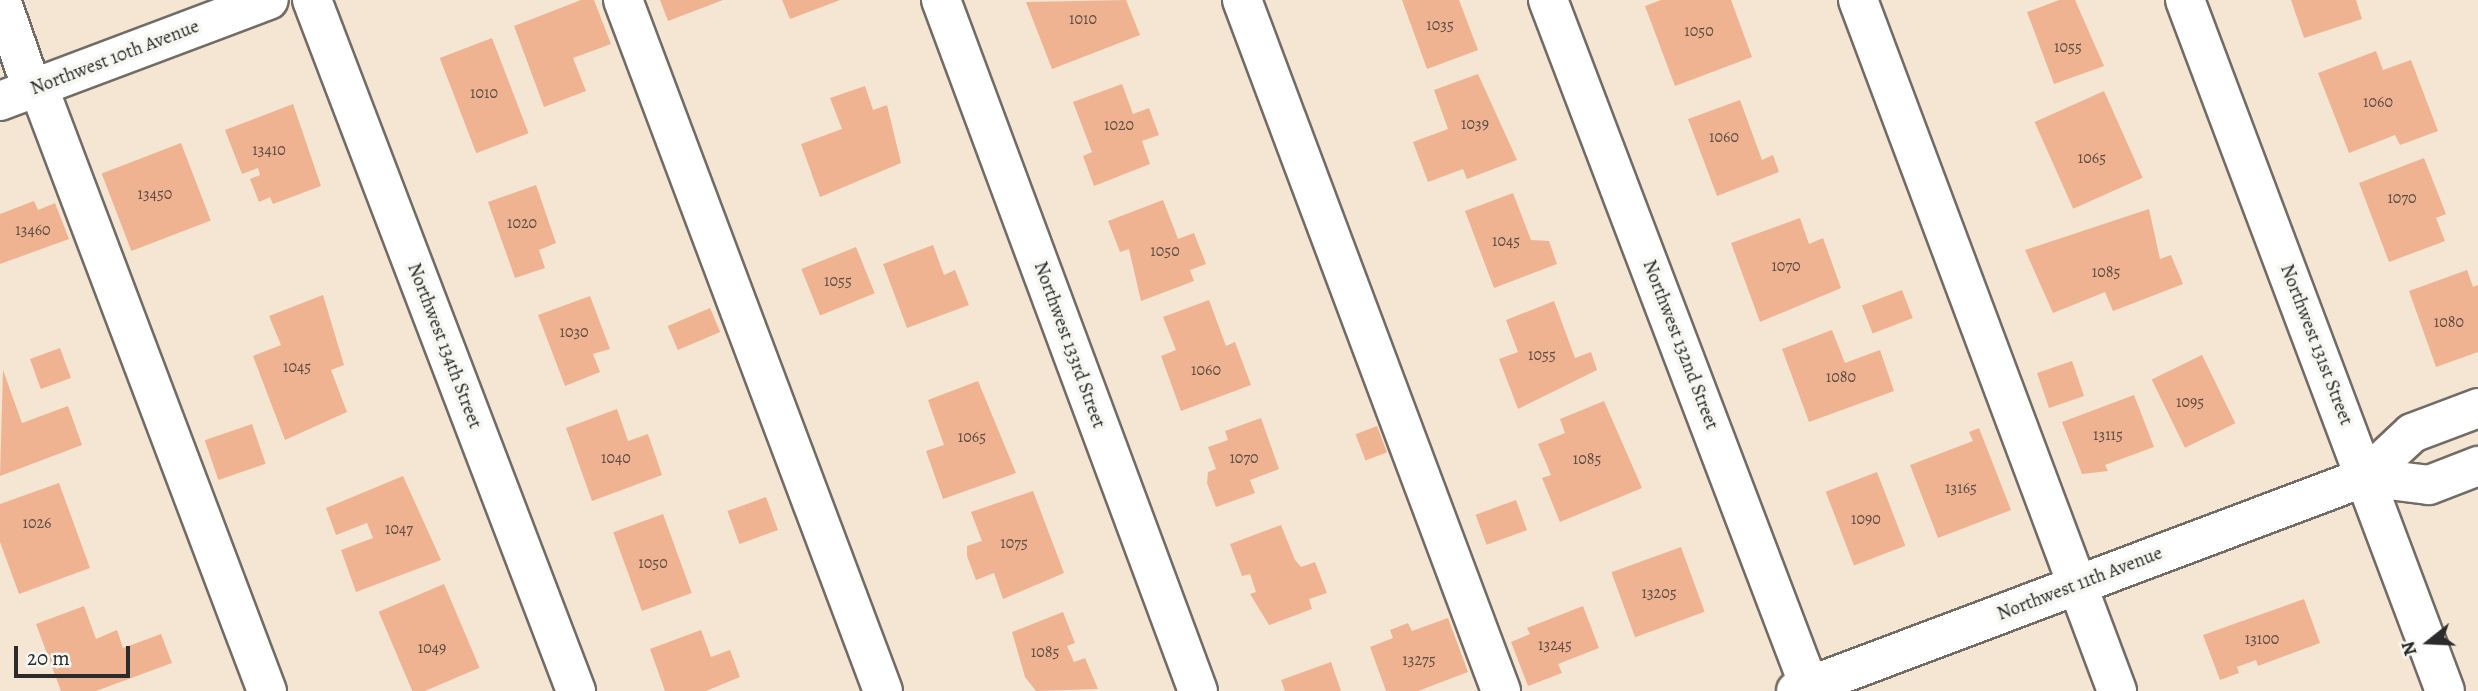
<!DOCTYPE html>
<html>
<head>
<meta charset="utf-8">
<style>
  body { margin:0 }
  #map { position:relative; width:2478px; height:691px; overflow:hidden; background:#f4e6d3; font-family:Alegreya,serif }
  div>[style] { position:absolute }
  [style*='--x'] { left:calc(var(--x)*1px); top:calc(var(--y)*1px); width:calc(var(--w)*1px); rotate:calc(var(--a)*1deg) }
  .building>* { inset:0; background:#efb391; transform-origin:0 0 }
  .roads { filter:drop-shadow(2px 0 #716c66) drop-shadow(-2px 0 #716c66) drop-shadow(0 2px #716c66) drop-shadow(0 -2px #716c66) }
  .minor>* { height:38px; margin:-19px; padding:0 19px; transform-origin:19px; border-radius:19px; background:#fff }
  span { translate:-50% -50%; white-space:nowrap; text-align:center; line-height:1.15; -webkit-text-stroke:7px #f6f6f2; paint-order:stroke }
  .number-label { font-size:16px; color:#5c4d44 }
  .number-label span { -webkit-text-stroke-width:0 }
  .street-label { font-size:19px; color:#2b2b2b }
  .north { position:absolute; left:2394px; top:607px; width:70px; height:70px; -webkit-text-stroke:5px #f6f6f2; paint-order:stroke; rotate:252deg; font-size:19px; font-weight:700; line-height:28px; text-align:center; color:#2b2b2b }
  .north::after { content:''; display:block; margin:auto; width:24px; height:32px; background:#2b2b2b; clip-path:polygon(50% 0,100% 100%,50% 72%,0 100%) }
  .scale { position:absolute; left:14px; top:646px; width:116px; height:32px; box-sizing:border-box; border:4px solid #2b2b2b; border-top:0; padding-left:9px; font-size:21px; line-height:24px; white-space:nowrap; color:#2b2b2b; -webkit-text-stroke:5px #f6f6f2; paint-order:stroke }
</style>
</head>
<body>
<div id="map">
  <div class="building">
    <i style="clip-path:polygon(581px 0,594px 0,611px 44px,573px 58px,586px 91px,544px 107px,514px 26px)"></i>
    <i style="clip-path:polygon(660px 0,723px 0,668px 21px)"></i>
    <i style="clip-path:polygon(782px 0,840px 0,790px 19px)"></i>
    <i style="clip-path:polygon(1126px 0,1140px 35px,1052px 69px,1026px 2px)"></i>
    <i style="clip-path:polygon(1402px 0,1459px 0,1478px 50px,1427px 69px)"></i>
    <i style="clip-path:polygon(1661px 0,1731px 0,1752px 57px,1675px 86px,1645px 6px)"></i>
    <i style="clip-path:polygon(2059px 0,2075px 0,2104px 66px,2054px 84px,2027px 12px)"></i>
    <i style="clip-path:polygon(2291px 0,2356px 0,2362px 19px,2304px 38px)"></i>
    <i style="left:492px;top:38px;width:102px;height:56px;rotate:69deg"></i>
    <i style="clip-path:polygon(2376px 51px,2383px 70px,2411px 60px,2438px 131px,2400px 145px,2395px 135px,2349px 153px,2318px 73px)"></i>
    <i style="clip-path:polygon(1478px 74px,1517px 160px,1467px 179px,1463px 169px,1428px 182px,1413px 142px,1448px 129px,1434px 90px)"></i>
    <i style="clip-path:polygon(1122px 84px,1133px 114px,1149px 108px,1159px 135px,1142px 141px,1150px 164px,1094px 186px,1083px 156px,1092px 152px,1073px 102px)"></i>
    <i style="clip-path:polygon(865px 86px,873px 110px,887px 105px,901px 163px,820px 197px,801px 144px,842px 129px,830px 98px)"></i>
    <i style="left:2104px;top:91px;width:95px;height:76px;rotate:66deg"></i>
    <i style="clip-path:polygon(1740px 100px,1762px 160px,1773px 155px,1779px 172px,1717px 196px,1688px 119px)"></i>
    <i style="clip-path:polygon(293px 104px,321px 186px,273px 204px,270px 197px,259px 202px,250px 179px,260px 175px,258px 168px,242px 174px,225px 130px)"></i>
    <i style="left:181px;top:143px;width:83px;height:85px;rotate:69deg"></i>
    <i style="clip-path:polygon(2424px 158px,2446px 214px,2436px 218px,2445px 241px,2389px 262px,2359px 183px)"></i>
    <i style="clip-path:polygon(536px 185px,556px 243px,539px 250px,545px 268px,515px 278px,488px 202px)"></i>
    <i style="clip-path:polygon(1513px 193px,1531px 240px,1549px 241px,1557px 264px,1494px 288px,1465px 211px)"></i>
    <i style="clip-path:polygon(1163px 200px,1178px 239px,1194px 233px,1206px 264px,1190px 270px,1194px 281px,1141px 301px,1129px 249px,1120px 252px,1108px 221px)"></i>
    <i style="clip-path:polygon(34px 201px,38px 210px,55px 203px,69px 239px,0 264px,0 214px)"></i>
    <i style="clip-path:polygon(2149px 209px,2160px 259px,2171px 255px,2183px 284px,2113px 311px,2105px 292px,2053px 313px,2025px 250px)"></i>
    <i style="clip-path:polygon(1800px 218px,1809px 244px,1823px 238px,1841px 288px,1760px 322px,1731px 243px)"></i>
    <i style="clip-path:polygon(933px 245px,944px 275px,955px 270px,969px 305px,907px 328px,883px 264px)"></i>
    <i style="left:856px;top:247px;width:50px;height:59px;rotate:68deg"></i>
    <i style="clip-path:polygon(2467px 270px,2473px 287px,2478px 285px,2478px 352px,2436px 367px,2409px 291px)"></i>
    <i style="left:1902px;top:290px;width:30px;height:43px;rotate:69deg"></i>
    <i style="clip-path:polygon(323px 295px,344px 365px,331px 370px,347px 412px,285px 440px,253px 356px,281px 345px,269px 316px)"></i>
    <i style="clip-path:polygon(590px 296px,610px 349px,593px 354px,600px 372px,565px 386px,538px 315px)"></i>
    <i style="clip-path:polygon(1209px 300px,1226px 346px,1235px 342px,1251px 385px,1181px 411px,1161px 356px,1176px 350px,1163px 317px)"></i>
    <i style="clip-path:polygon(1554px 301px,1575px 358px,1591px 352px,1597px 370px,1518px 409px,1499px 359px,1518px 352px,1506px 320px)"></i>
    <i style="left:710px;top:308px;width:26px;height:46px;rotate:67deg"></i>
    <i style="clip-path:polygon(1832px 330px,1845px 363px,1880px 350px,1894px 391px,1809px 422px,1782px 349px)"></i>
    <i style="left:60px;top:348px;width:32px;height:32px;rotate:70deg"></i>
    <i style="left:2202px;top:355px;width:76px;height:56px;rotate:64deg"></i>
    <i style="left:2072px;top:361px;width:37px;height:37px;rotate:71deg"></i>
    <i style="clip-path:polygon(3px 370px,22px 423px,68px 406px,82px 445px,0 476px)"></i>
    <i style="clip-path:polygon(978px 381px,1016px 473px,943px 499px,926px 451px,944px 445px,928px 400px)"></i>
    <i style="clip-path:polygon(2134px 395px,2154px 447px,2105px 465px,2108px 471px,2082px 474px,2062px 422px)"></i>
    <i style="clip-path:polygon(1604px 401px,1642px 488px,1560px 522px,1542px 478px,1551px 475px,1538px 444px,1565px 433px,1560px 419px)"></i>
    <i style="clip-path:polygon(617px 409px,628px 441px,648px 434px,662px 475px,592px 501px,566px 428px)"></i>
    <i style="clip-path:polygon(1261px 418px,1279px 469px,1250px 480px,1255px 493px,1216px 507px,1207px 483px,1208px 472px,1216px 469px,1208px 447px,1228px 440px,1225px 431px)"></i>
    <i style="left:252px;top:424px;width:42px;height:50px;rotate:71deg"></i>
    <i style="left:1377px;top:426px;width:28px;height:23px;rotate:69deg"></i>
    <i style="clip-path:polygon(1979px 428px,2011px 510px,1938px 538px,1910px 465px,1973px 441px,1969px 432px)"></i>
    <i style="left:1877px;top:472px;width:79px;height:55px;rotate:69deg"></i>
    <i style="clip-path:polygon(403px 476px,441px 560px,356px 592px,341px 550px,373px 538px,367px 523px,336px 535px,326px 508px)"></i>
    <i style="clip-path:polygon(59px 483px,90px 568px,19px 594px,0 542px,0 504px)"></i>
    <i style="clip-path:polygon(1033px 491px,1064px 573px,1003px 599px,994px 573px,976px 580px,967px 556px,967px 546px,982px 541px,971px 512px)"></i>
    <i style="left:766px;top:497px;width:35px;height:41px;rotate:70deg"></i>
    <i style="left:1516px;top:500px;width:32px;height:43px;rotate:70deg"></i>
    <i style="left:663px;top:514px;width:84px;height:53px;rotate:70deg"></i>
    <i style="clip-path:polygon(1281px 525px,1295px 560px,1301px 567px,1315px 562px,1327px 593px,1309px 599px,1312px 609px,1269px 625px,1250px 594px,1256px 592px,1250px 574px,1242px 576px,1230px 544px)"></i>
    <i style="left:1681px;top:547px;width:69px;height:74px;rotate:70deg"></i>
    <i style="left:444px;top:584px;width:91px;height:71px;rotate:67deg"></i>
    <i style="clip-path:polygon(2304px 599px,2320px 643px,2258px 666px,2256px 660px,2237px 667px,2239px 673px,2220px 680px,2203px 635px)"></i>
    <i style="clip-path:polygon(84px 606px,96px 639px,117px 630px,123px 648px,161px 634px,172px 663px,96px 691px,61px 691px,36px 624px)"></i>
    <i style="clip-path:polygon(1583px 606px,1599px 648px,1558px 664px,1562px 673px,1528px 686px,1511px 642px,1530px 634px,1527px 628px)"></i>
    <i style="clip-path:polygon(1063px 612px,1075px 643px,1067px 646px,1074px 662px,1085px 658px,1098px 689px,1036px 691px,1025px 677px,1012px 632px)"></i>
    <i style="clip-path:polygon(1448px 618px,1468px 672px,1418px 691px,1386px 691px,1370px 647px,1393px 638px,1390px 630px,1408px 623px,1412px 631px)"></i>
    <i style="clip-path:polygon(701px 630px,711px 657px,730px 650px,740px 677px,706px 691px,665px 691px,650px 649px)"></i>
    <i style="clip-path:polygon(1331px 662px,1341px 691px,1285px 691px,1281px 680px)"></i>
  </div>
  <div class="roads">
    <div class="minor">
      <i style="--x:1;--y:0;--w:94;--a:70.8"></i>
      <i style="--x:312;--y:0;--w:740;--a:69.09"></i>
      <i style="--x:623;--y:0;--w:738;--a:69.38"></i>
      <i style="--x:941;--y:0;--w:737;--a:69.6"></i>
      <i style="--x:1242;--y:0;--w:738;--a:69.45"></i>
      <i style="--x:1548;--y:0;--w:739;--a:69.16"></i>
      <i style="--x:1858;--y:0;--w:738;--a:69.45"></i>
      <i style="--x:2185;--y:0;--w:738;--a:69.38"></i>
      <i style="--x:38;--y:86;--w:647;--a:69.27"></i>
      <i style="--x:0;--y:101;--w:287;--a:-20.6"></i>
      <i style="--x:2365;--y:477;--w:64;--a:7.1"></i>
      <i style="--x:2429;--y:485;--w:53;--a:-21.2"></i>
      <i style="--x:1796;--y:691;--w:608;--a:-20.61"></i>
      <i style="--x:2365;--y:477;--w:64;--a:-43.1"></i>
      <i style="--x:2412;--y:433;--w:71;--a:-20.7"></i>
    </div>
  </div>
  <div class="number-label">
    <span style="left:1083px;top:19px">1010</span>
    <span style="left:1440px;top:25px">1035</span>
    <span style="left:1699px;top:31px">1050</span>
    <span style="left:2068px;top:47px">1055</span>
    <span style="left:484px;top:93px">1010</span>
    <span style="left:2378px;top:102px">1060</span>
    <span style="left:1475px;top:124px">1039</span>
    <span style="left:1119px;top:125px">1020</span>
    <span style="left:1724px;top:137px">1060</span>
    <span style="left:269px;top:150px">13410</span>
    <span style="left:2092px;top:158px">1065</span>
    <span style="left:155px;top:194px">13450</span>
    <span style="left:2402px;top:198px">1070</span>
    <span style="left:522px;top:223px">1020</span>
    <span style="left:33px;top:230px">13460</span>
    <span style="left:1506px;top:241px">1045</span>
    <span style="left:1165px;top:251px">1050</span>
    <span style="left:1786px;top:266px">1070</span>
    <span style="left:2106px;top:272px">1085</span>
    <span style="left:838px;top:281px">1055</span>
    <span style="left:2449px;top:322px">1080</span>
    <span style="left:574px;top:332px">1030</span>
    <span style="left:1542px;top:355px">1055</span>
    <span style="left:297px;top:367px">1045</span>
    <span style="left:1206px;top:370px">1060</span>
    <span style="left:1841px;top:377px">1080</span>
    <span style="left:2190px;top:402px">1095</span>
    <span style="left:2108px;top:435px">13115</span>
    <span style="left:972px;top:437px">1065</span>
    <span style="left:616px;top:458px">1040</span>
    <span style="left:1244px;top:458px">1070</span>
    <span style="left:1587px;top:459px">1085</span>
    <span style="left:1961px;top:488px">13165</span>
    <span style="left:1866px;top:519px">1090</span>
    <span style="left:37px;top:523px">1026</span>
    <span style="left:399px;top:529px">1047</span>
    <span style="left:1014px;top:543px">1075</span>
    <span style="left:653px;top:563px">1050</span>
    <span style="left:1659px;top:593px">13205</span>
    <span style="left:2262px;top:639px">13100</span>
    <span style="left:1555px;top:645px">13245</span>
    <span style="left:432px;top:648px">1049</span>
    <span style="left:1045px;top:652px">1085</span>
    <span style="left:1419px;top:660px">13275</span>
  </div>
  <div class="street-label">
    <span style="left:115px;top:58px;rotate:-21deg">Northwest 10th Avenue</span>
    <span style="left:1069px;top:345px;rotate:70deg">Northwest 133rd Street</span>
    <span style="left:1680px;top:345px;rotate:69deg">Northwest 132nd Street</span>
    <span style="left:2316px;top:345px;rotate:69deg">Northwest 131st Street</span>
    <span style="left:444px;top:346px;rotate:69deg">Northwest 134th Street</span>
    <span style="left:2080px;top:584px;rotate:-21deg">Northwest 11th Avenue</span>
  </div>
  <div class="north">N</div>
  <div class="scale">20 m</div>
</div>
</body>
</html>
